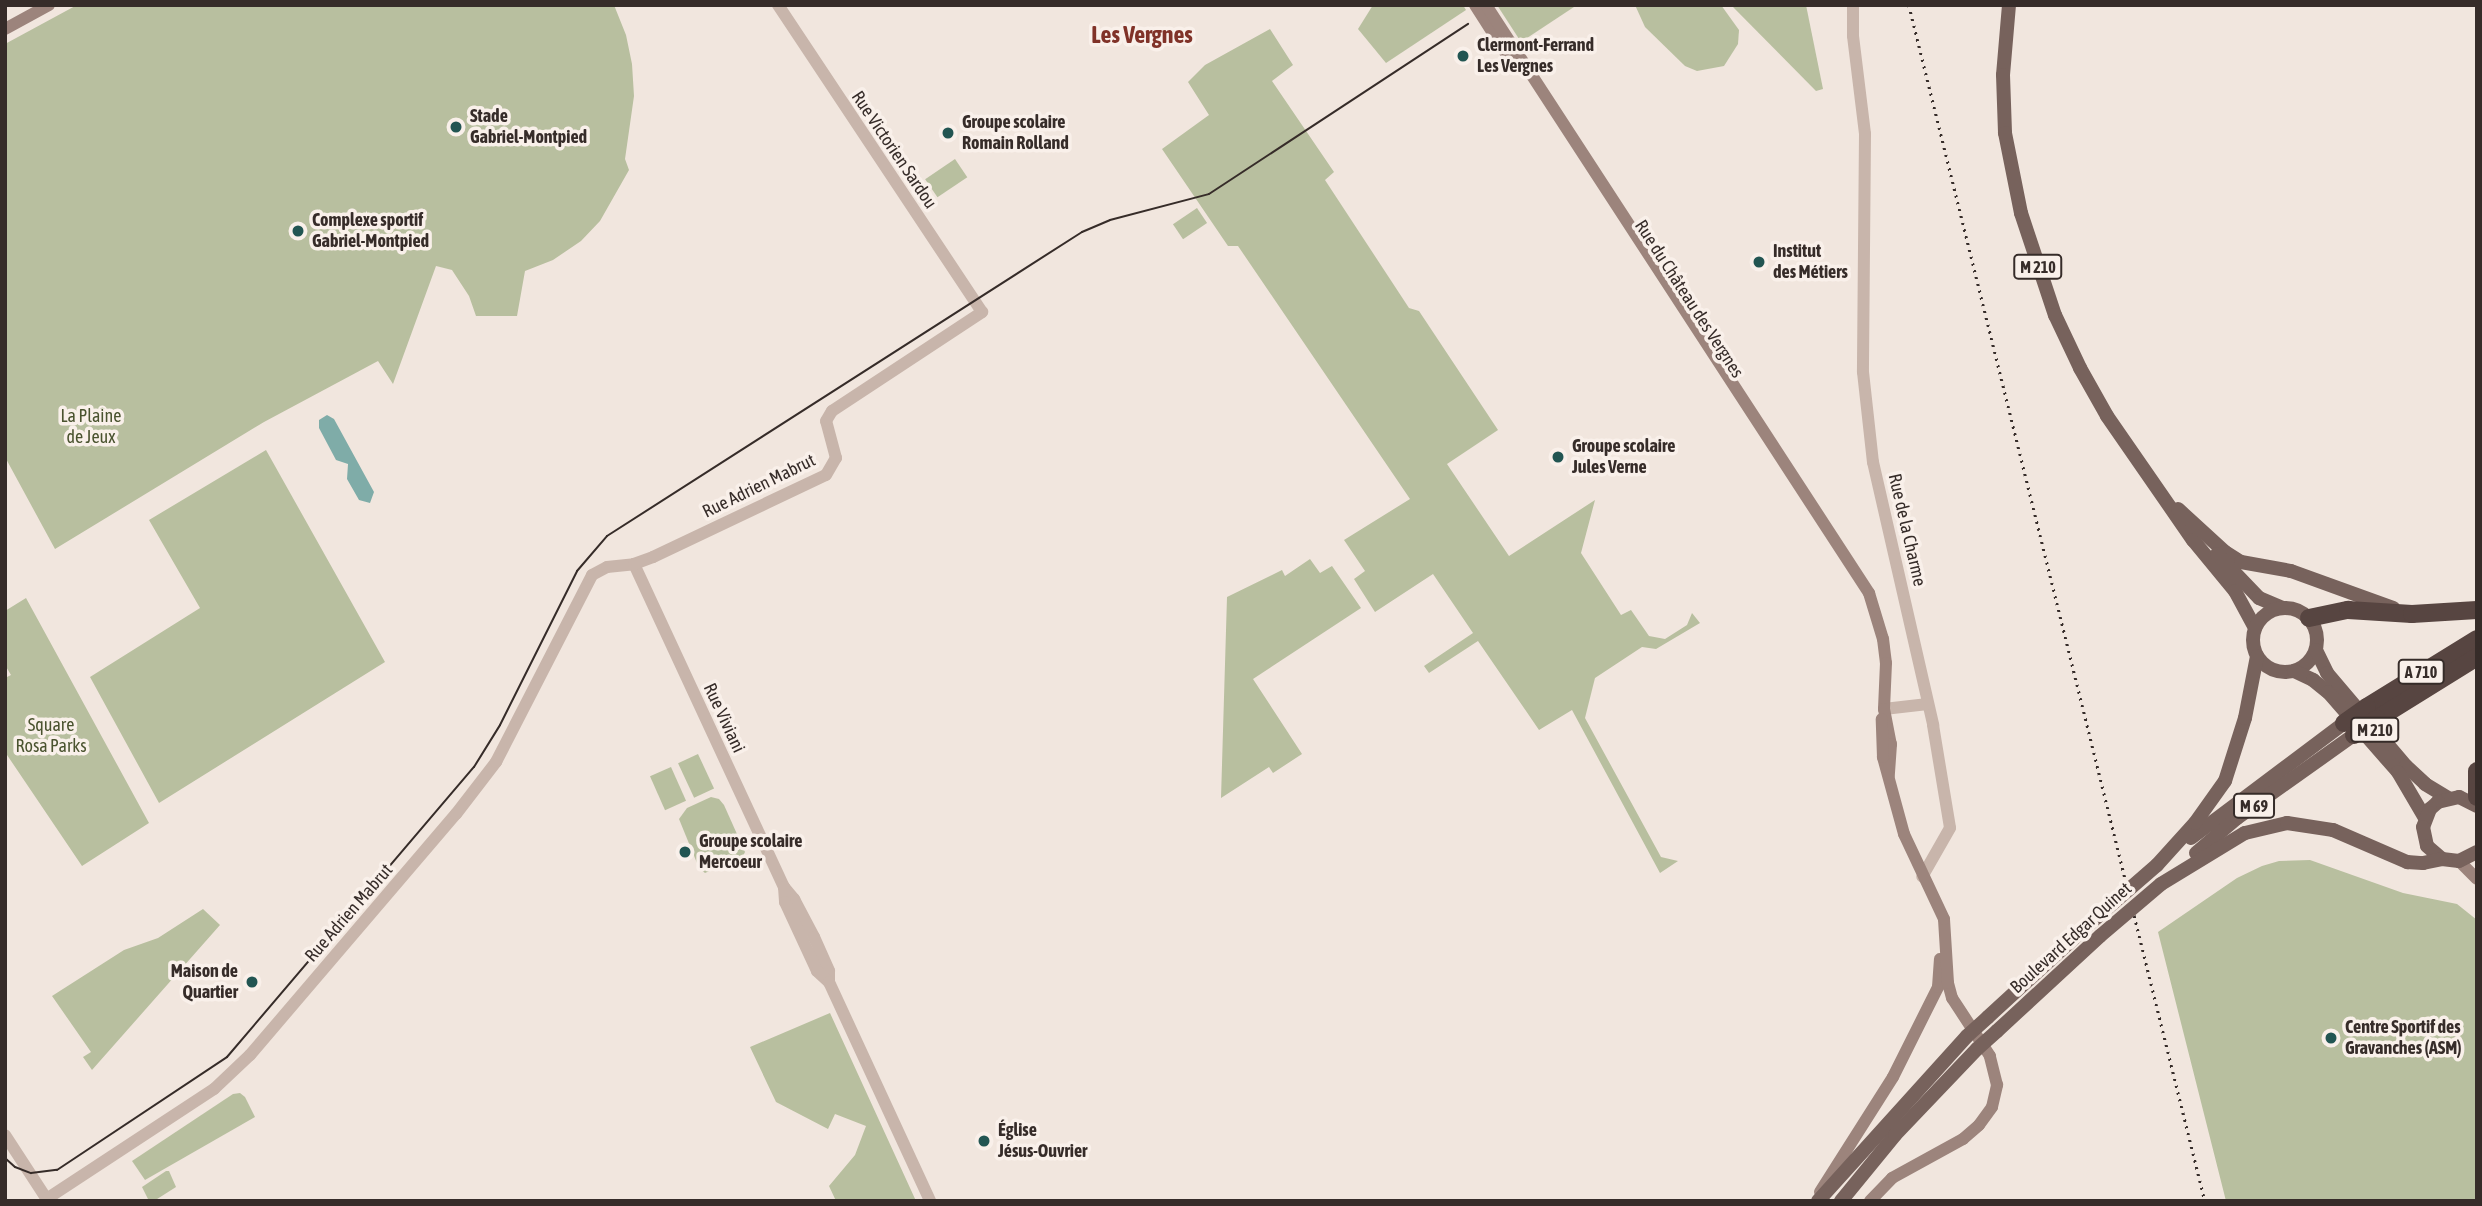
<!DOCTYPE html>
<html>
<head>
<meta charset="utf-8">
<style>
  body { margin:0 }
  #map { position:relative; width:2482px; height:1206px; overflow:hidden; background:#f1e6de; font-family:"Asap Condensed",sans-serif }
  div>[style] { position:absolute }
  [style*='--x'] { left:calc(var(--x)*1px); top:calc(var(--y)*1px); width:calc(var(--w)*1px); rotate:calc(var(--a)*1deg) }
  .green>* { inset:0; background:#b8bf9f; transform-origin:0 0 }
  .water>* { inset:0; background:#7faca8 }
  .tertiary>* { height:12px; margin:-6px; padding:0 6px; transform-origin:6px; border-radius:6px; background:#c8b5ab }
  .secondary>* { height:12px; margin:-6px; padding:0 6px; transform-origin:6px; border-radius:6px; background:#9c847c }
  .primary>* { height:14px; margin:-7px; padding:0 7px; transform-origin:7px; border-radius:7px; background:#77625c }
  .primary>.ring { margin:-7px; padding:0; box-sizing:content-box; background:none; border:14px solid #77625c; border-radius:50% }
  .motorway>* { height:18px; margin:-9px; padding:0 9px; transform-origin:9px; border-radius:9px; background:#574541 }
  .tram>* { height:2px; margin:-1px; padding:0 1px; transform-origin:1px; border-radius:1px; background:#362c29 }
  .rail>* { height:2.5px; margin-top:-1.25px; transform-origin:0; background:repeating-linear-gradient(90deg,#362c29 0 2px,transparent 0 7px) }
  .primary-bridge>* { height:14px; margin:-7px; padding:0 7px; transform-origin:7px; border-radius:7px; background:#77625c }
  .motorway-bridge>* { height:18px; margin:-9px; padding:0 9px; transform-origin:9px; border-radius:9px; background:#574541 }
  .dots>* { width:19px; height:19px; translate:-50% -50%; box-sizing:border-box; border:4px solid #f9f0ea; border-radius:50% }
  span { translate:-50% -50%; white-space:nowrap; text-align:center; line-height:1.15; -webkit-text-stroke:7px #f9f0ea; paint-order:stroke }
  .shield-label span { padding:2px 5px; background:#f9f0ea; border:2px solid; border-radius:5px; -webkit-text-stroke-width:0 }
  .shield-label { font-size:16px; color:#362c29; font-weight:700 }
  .poi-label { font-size:18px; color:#362c29; font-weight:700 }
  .left { translate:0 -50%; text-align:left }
  .right { translate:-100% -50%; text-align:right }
  .street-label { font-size:18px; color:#362c29 }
  .park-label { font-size:18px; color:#4a532f }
  .district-label { font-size:24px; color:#803228; font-weight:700 }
  .frame { position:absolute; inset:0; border:7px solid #362c29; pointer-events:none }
</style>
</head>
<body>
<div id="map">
  <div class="green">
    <i style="clip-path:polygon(77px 5px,614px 5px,626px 35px,632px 64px,634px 96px,625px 159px,629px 170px,600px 221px,581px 241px,553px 260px,525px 271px,517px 316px,476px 316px,469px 296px,452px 270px,436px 266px,393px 384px,378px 361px,264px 422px,55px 549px,5px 457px,5px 44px)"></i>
    <i style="clip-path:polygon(1373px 5px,1463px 5px,1466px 10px,1386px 63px,1358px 29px)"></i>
    <i style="clip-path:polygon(1497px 5px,1577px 5px,1521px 42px)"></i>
    <i style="clip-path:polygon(1635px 5px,1721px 5px,1739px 30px,1738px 44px,1724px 66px,1697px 71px,1685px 66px,1645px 27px)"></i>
    <i style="clip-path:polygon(1731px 5px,1806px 5px,1823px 89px,1816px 91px)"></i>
    <i style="clip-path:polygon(1270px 29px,1293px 65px,1272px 81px,1334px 172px,1325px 180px,1409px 308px,1419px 311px,1498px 430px,1447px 464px,1509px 556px,1595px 500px,1581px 553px,1621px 615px,1631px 610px,1649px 636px,1665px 639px,1687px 625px,1692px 613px,1700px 623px,1656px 649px,1642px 647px,1595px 678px,1585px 718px,1661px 857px,1678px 861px,1660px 873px,1572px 710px,1539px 730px,1478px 641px,1429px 673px,1424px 666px,1473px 633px,1433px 574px,1375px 612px,1354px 579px,1365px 571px,1344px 540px,1410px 499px,1238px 246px,1228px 246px,1162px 149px,1209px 115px,1188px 82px,1205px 65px)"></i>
    <i style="left:955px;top:159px;width:22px;height:36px;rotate:56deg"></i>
    <i style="left:1197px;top:208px;width:18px;height:29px;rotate:56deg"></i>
    <i style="clip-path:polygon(266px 450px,385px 662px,159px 803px,90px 677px,200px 608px,149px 520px)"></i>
    <i style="clip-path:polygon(1310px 559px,1320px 573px,1332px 566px,1361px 608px,1253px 679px,1302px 754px,1273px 773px,1269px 767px,1221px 798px,1227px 597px,1282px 570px,1285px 576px)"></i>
    <i style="clip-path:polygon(26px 598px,149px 823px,82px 866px,5px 752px,5px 678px,11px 675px,5px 665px,5px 611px)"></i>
    <i style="left:698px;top:754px;width:38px;height:22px;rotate:65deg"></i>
    <i style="left:671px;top:767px;width:37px;height:23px;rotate:66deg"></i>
    <i style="clip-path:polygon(711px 797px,719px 799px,724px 805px,745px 852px,743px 856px,705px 873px,699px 868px,679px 819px,687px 808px)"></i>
    <i style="clip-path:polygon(2310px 860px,2403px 893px,2457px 904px,2477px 920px,2477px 1201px,2226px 1201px,2158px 932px,2237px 878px,2262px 866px,2279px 861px)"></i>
    <i style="clip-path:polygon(203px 909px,220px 925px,92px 1070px,83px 1057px,91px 1052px,52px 996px,124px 950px,158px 938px)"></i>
    <i style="clip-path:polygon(830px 1013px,916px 1201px,836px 1201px,829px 1186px,855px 1155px,866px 1126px,835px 1114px,828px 1129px,776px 1102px,750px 1047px)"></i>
    <i style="clip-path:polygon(240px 1093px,245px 1097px,255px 1117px,145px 1180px,132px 1161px,233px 1094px)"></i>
    <i style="clip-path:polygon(166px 1171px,169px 1171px,176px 1187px,154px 1201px,149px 1201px,142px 1187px)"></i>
  </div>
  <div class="water">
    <i style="clip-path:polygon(327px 415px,334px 419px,374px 492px,370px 503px,359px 500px,347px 479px,348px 464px,336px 460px,319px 428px,319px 420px)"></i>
  </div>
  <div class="tertiary">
    <i style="--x:1853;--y:5;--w:31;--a:90"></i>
    <i style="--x:1853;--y:36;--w:99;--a:83"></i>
    <i style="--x:1865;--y:134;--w:238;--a:90.5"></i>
    <i style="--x:1863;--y:372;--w:91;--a:83.7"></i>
    <i style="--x:1873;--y:462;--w:270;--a:77.1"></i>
    <i style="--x:1933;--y:725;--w:104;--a:80.6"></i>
    <i style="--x:1950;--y:828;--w:56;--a:119.7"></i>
    <i style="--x:634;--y:564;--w:356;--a:65.1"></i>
    <i style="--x:784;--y:887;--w:16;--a:50"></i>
    <i style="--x:794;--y:899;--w:43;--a:62.2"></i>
    <i style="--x:814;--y:937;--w:37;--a:66"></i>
    <i style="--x:829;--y:971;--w:11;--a:90"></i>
    <i style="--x:1884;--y:709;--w:44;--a:-6.5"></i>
    <i style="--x:784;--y:887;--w:15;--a:86"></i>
    <i style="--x:785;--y:902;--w:76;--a:65.1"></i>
    <i style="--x:817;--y:971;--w:16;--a:43"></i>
    <i style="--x:829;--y:982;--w:241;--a:65.2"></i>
    <i style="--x:5;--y:1135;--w:79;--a:56.9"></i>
    <i style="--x:48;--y:1198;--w:199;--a:-33.3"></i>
    <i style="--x:214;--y:1089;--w:50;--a:-43.4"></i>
    <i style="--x:250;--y:1055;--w:317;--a:-49.5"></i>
    <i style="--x:456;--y:814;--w:66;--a:-52.4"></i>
    <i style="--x:496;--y:762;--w:210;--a:-62.8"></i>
    <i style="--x:592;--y:575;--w:17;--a:-28"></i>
    <i style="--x:607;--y:567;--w:27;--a:-6"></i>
    <i style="--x:634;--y:564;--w:20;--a:-20"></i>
    <i style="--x:653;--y:557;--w:191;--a:-25.4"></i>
    <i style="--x:826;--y:475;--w:20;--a:-60"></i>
    <i style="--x:836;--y:458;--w:38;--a:-105"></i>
    <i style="--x:826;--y:421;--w:12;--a:-59"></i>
    <i style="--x:832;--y:411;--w:180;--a:-33.4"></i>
    <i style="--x:982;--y:312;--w:369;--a:-123.6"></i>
  </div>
  <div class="secondary">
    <i style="--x:1475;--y:5;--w:76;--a:57.4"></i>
    <i style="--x:1486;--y:5;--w:702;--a:56.92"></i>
    <i style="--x:1869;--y:593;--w:48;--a:73.1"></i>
    <i style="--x:1883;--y:639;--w:24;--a:83"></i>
    <i style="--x:1886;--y:663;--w:46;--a:92.5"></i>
    <i style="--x:1884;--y:709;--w:36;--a:79"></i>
    <i style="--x:1891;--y:744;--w:32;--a:94"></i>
    <i style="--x:5;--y:29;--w:50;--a:-28.6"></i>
    <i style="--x:2459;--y:861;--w:25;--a:45"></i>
    <i style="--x:1820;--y:1192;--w:136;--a:-57.6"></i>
    <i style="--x:1893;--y:1077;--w:101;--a:-63.4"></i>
    <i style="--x:1938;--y:987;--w:28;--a:-86"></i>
    <i style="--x:1870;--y:1201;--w:32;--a:-46"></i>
    <i style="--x:1892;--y:1178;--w:81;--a:-28.8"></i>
    <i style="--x:1963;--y:1139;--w:21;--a:-41"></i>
    <i style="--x:1979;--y:1125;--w:22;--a:-54"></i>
    <i style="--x:1992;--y:1107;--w:23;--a:-77"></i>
    <i style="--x:1997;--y:1085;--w:30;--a:-104"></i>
    <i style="--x:1990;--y:1056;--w:69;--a:-123.2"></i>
    <i style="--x:1952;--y:998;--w:16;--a:-105"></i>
    <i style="--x:1948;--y:983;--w:64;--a:-93.6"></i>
    <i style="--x:1944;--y:919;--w:94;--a:-115.2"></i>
    <i style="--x:1904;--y:834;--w:80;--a:-105.3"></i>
    <i style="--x:1883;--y:757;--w:38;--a:-92"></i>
  </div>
  <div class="primary">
    <i style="--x:2009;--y:5;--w:70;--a:94.9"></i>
    <i style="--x:2003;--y:75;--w:58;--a:88"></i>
    <i style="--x:2005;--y:133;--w:82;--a:78.7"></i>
    <i style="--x:2021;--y:213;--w:108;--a:71.6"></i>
    <i style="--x:2055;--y:315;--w:59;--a:64.7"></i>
    <i style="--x:2080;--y:368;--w:55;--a:60.6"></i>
    <i style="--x:2107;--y:416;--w:151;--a:55.3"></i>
    <i style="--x:2193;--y:540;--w:66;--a:50.5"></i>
    <i style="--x:2235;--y:591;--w:42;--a:61.6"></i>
    <i style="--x:2178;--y:509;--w:64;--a:42.5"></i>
    <i style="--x:2225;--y:552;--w:19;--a:32"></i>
    <i style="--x:2241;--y:562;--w:51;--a:10.2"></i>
    <i style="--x:2291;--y:571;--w:109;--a:19.9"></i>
    <i style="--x:2217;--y:554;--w:61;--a:46.3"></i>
    <i style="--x:2259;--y:598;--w:25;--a:23"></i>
    <i class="ring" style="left:2253px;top:608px;width:50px;height:50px"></i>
    <i style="--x:2316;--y:650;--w:25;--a:64"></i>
    <i style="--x:2327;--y:673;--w:122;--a:49.7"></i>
    <i style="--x:2406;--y:766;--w:26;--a:43"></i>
    <i style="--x:2425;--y:784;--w:27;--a:31"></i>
    <i style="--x:2294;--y:671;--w:21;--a:25"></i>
    <i style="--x:2313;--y:680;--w:19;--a:39"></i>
    <i style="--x:2328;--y:692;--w:106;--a:48.8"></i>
    <i style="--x:2398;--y:772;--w:53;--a:59.6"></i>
    <i style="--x:2477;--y:806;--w:20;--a:-153"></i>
    <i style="--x:2459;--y:797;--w:22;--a:167"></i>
    <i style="--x:2438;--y:802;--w:11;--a:139"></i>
    <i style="--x:2430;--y:809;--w:19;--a:111"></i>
    <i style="--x:2423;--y:827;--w:19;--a:78"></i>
    <i style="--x:2427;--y:846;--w:20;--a:41"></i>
    <i style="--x:2442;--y:859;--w:17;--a:7"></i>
    <i style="--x:2459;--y:861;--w:20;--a:-27"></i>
    <i style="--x:2191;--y:838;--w:191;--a:-36.9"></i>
    <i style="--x:2196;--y:853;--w:54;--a:-40.5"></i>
    <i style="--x:2237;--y:818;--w:143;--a:-35.4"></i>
    <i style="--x:2157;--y:865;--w:57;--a:-47.9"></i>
    <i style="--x:2195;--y:823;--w:52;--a:-54.5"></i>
    <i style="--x:2225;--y:781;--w:66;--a:-72.4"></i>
    <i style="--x:2245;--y:718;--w:63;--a:-79"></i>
    <i style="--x:2161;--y:884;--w:98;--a:-31.3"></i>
    <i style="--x:2245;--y:833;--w:43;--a:-13.4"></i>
    <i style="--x:2287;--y:823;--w:47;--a:8.7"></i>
    <i style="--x:2333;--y:830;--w:81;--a:23.4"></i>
    <i style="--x:2407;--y:862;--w:16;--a:4"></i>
    <i style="--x:2423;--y:863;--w:19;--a:-12"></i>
    <i style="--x:1988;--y:1017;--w:147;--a:-42.5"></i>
    <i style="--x:1997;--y:1031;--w:140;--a:-42.7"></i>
    <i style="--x:1818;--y:1201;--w:222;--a:-47.9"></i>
    <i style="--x:1841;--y:1201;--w:85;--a:-50.7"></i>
    <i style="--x:1895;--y:1135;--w:119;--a:-46.4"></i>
  </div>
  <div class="motorway">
    <i style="--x:2309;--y:618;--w:40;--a:-12"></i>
    <i style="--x:2348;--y:610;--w:64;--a:3.6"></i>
    <i style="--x:2412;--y:614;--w:65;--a:-3.5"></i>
    <i style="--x:2367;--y:707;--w:129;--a:-31.7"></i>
    <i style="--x:2377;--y:719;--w:118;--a:-31.8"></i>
    <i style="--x:2477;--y:771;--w:26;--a:90"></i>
  </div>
  <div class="tram">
    <i style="--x:5;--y:1158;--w:13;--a:42"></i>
    <i style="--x:15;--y:1167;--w:17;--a:21"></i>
    <i style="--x:31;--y:1173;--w:26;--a:-7"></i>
    <i style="--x:57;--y:1170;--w:204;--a:-33.6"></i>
    <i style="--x:227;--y:1057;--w:381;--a:-49.6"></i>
    <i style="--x:474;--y:767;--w:49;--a:-58.2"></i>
    <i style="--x:500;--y:725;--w:172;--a:-63.4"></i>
    <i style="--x:577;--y:571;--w:46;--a:-49.4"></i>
    <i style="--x:607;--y:536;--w:564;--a:-32.62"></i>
    <i style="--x:1082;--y:232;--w:30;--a:-23"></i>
    <i style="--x:1110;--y:220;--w:102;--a:-14.7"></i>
    <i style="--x:1209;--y:194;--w:310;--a:-33.3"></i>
  </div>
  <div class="rail">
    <i style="--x:1909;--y:5;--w:1232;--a:76.1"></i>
  </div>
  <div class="primary-bridge">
    <i style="--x:2096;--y:918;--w:81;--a:-41"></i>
    <i style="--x:2100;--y:936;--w:80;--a:-40.4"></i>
    <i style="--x:1967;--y:1036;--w:28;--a:-42"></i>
    <i style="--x:1977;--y:1049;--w:27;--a:-42"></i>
  </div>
  <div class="motorway-bridge">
    <i style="--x:2344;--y:723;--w:28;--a:-35"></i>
    <i style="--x:2354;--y:735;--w:28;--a:-35"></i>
  </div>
  <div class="dots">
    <i style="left:1463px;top:56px;background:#225552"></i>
    <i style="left:456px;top:127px;background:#225552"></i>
    <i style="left:948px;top:133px;background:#225552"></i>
    <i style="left:298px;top:231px;background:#225552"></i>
    <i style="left:1759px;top:262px;background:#225552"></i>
    <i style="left:1558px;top:457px;background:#225552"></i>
    <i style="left:685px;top:852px;background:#225552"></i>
    <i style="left:252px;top:982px;background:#225552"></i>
    <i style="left:2331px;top:1038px;background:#225552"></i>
    <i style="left:984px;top:1141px;background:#225552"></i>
  </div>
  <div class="shield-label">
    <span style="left:2038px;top:267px">M 210</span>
    <span style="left:2421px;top:672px">A 710</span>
    <span style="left:2375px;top:730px">M 210</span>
    <span style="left:2254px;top:806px">M 69</span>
  </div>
  <div class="poi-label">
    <span class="left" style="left:1477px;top:56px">Clermont-Ferrand<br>Les Vergnes</span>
    <span class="left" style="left:470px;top:127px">Stade<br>Gabriel-Montpied</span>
    <span class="left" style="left:962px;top:133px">Groupe scolaire<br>Romain Rolland</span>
    <span class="left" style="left:312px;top:231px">Complexe sportif<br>Gabriel-Montpied</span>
    <span class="left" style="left:1773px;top:262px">Institut<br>des Métiers</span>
    <span class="left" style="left:1572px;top:457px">Groupe scolaire<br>Jules Verne</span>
    <span class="left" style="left:699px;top:852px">Groupe scolaire<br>Mercoeur</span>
    <span class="right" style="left:238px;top:982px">Maison de<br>Quartier</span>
    <span class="left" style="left:2345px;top:1038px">Centre Sportif des<br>Gravanches (ASM)</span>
    <span class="left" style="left:998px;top:1141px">Église<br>Jésus-Ouvrier</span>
  </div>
  <div class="street-label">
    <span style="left:894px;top:150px;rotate:56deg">Rue Victorien Sardou</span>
    <span style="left:1689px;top:299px;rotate:57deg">Rue du Château des Vergnes</span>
    <span style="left:759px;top:486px;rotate:-26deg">Rue Adrien Mabrut</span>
    <span style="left:1907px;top:530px;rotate:77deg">Rue de la Charme</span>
    <span style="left:724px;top:718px;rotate:65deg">Rue Viviani</span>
    <span style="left:349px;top:913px;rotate:-49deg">Rue Adrien Mabrut</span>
    <span style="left:2071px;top:938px;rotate:-42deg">Boulevard Edgar Quinet</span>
  </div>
  <div class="park-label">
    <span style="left:91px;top:427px">La Plaine<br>de Jeux</span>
    <span style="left:51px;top:736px">Square<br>Rosa Parks</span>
  </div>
  <div class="district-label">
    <span style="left:1142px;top:35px">Les Vergnes</span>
  </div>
  <div class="frame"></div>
</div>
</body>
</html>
